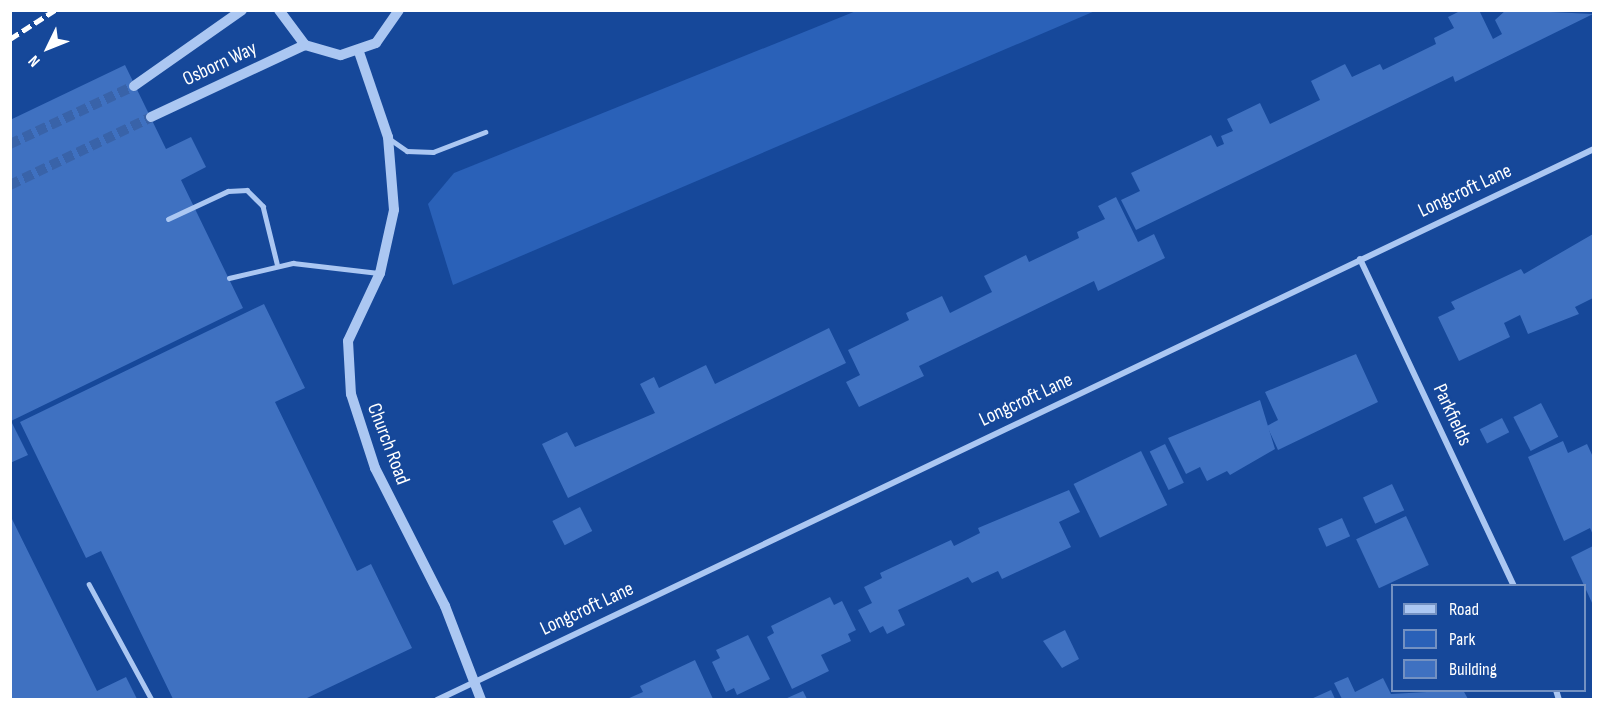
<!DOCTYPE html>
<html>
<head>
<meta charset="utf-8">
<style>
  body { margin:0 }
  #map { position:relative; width:1604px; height:710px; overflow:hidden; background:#16489a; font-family:"Sofia Sans Condensed",sans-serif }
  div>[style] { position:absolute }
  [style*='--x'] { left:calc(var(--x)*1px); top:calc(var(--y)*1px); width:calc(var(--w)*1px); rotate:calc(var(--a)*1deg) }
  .green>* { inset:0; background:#2a61b8 }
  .building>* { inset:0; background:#3f71c1; transform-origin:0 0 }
  .tertiary-tunnel>* { height:10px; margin-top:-5px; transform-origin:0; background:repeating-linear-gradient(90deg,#3963a9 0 10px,transparent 0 15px) }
  .service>* { height:4.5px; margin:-2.25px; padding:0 2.25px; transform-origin:2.25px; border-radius:2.25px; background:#abc7f2 }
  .minor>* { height:6px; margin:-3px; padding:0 3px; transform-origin:3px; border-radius:3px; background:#abc7f2 }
  .tertiary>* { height:10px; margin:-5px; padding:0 5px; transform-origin:5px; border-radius:5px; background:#abc7f2 }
  .rail>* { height:4.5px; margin-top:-2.25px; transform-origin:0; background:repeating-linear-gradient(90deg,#fff 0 10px,transparent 0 14.5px) }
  span { translate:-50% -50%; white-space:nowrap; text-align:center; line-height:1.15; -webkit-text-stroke:4.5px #16489a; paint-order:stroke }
  .street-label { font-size:20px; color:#fff }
  .frame { position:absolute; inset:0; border:12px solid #fff; pointer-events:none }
  .legend { position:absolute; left:1391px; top:584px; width:195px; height:108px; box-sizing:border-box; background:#16489a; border:2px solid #7391c2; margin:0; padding:8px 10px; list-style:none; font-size:18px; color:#fff }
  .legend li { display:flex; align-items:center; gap:12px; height:30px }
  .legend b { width:30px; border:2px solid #7391c2 }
  .north { position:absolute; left:18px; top:18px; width:60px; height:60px; -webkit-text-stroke:4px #16489a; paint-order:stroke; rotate:227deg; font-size:16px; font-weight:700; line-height:24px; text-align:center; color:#fff }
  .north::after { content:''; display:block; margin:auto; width:21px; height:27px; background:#fff; clip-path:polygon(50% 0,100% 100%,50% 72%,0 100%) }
</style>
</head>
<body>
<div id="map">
  <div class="green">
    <i style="clip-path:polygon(856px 11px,1095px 11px,453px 285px,428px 204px,454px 173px)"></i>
  </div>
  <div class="building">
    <i style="clip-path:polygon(1462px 10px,1479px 10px,1493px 39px,1502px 34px,1495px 20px,1506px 10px,1593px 14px,1455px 82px,1453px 76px,1136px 230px,1121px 200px,1140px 191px,1131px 173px,1211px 135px,1217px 147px,1224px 144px,1221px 136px,1233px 131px,1227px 119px,1260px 103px,1270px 124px,1320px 100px,1311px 81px,1345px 64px,1352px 77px,1380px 64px,1383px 70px,1436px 44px,1434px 38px,1454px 28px,1448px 17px)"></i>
    <i style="clip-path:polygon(125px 65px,166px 149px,191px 137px,206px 167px,181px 180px,243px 308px,11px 421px,28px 455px,10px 463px,10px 120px)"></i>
    <i style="clip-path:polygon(1116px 197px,1138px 242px,1154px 234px,1165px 258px,1098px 291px,1094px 281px,919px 366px,924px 376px,859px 407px,846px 382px,860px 375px,848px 350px,909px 320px,906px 313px,942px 296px,950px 313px,992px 292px,984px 276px,1026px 255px,1029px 262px,1079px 238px,1077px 232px,1105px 219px,1098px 206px)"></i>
    <i style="clip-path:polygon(1593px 234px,1593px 298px,1575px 307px,1579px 314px,1528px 334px,1520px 315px,1504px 323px,1510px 337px,1459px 361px,1438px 317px,1455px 309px,1451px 302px,1521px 269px,1524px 274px)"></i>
    <i style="clip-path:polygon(264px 304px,305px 388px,275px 402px,357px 571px,371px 564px,412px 648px,305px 699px,173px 699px,101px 551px,86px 558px,20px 422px)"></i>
    <i style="clip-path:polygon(829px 328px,846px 363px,568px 498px,542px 444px,567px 432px,575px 447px,655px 413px,640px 384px,654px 377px,659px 388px,706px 365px,715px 384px)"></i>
    <i style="clip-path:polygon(1356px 354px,1378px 402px,1278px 450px,1267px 426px,1278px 420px,1265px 392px)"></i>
    <i style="clip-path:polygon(1260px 400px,1275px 449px,1230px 475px,1227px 471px,1207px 481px,1200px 467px,1186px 474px,1168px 438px)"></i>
    <i style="left:1541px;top:403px;width:38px;height:31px;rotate:63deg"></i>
    <i style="left:1502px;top:418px;width:16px;height:25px;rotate:63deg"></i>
    <i style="clip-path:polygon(1563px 441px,1568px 453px,1587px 444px,1593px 457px,1593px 535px,1590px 528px,1564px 541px,1528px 457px)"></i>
    <i style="left:1165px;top:444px;width:43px;height:17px;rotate:64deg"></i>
    <i style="left:1141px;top:451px;width:60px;height:75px;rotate:64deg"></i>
    <i style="left:1392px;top:484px;width:29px;height:32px;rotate:65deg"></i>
    <i style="clip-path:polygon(1069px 490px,1080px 512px,1059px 522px,1071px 547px,1002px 579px,998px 571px,972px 583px,968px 577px,898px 610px,905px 625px,887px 634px,883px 626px,870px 633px,858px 610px,872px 603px,864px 587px,882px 578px,880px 573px,951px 540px,954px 546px,980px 533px,978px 528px)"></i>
    <i style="left:580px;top:507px;width:27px;height:31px;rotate:63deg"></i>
    <i style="clip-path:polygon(10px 515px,97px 691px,126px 677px,137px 699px,10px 699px)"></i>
    <i style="left:1406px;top:516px;width:54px;height:55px;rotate:65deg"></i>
    <i style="left:1342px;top:518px;width:20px;height:26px;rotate:66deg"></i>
    <i style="clip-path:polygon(1593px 546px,1593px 605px,1571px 557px)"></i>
    <i style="clip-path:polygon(830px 597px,834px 605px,842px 601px,856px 630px,848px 634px,851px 641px,821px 655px,829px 671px,792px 689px,767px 637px,774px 633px,771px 626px)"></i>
    <i style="clip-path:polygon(1065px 630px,1079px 659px,1062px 668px,1043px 641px)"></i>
    <i style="clip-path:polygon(748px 635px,770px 679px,737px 695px,734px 688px,726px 692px,712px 662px,720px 658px,716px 650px)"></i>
    <i style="clip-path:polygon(695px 660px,713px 699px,627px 699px,643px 692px,640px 686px)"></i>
    <i style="clip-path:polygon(1348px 677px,1355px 692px,1383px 678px,1391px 694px,1463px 690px,1468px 699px,1342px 699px,1334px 683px)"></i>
    <i style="clip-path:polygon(1331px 690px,1335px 699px,1311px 699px)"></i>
    <i style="clip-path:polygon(803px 691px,807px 699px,785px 699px)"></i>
  </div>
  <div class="tertiary-tunnel">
    <i style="--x:10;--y:144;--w:137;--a:-25.1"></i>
    <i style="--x:10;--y:185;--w:157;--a:-25.7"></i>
  </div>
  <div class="service">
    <i style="--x:390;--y:139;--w:21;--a:35"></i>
    <i style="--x:407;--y:151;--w:26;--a:2"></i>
    <i style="--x:433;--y:152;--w:56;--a:-21"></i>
    <i style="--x:168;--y:219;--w:66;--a:-25"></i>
    <i style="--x:228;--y:191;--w:19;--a:-3"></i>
    <i style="--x:247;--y:190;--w:23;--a:45"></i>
    <i style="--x:263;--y:206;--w:59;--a:76.2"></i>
    <i style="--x:229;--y:278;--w:66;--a:-13.2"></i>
    <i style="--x:293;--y:263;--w:88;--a:6.6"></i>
    <i style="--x:89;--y:584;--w:132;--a:61.5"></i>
  </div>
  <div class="minor">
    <i style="--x:1360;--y:259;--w:361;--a:64.8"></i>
    <i style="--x:1556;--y:690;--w:10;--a:73"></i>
    <i style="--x:437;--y:700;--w:1282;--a:-25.47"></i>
  </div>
  <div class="tertiary">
    <i style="--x:279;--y:10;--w:44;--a:53.4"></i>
    <i style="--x:305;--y:45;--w:37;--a:16"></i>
    <i style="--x:341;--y:55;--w:37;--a:-19"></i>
    <i style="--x:376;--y:43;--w:40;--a:-55.1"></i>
    <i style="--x:359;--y:52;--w:90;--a:71.2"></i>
    <i style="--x:388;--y:137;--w:73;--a:85.3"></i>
    <i style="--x:394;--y:210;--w:65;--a:102.5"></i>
    <i style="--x:380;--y:273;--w:75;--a:115.2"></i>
    <i style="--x:348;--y:341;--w:53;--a:86.8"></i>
    <i style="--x:351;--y:394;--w:78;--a:72"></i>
    <i style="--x:375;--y:468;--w:155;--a:63.1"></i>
    <i style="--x:445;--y:606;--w:101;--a:69"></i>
    <i style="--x:134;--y:86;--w:132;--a:-35.1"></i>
    <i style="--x:151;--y:117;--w:170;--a:-25.1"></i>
  </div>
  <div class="rail">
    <i style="--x:10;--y:39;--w:54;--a:-32.8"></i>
  </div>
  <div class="street-label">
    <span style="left:220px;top:64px;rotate:-25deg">Osborn Way</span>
    <span style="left:1465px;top:191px;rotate:-25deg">Longcroft Lane</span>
    <span style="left:1026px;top:400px;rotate:-25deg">Longcroft Lane</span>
    <span style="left:1452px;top:415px;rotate:65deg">Parkfields</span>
    <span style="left:388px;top:444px;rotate:69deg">Church Road</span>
    <span style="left:587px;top:609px;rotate:-25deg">Longcroft Lane</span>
  </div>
  <div class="frame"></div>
  <ul class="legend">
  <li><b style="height:8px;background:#abc7f2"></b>Road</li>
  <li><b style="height:16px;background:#2a61b8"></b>Park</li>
  <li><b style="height:16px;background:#3f71c1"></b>Building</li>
  </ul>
  <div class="north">N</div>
</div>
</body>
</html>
